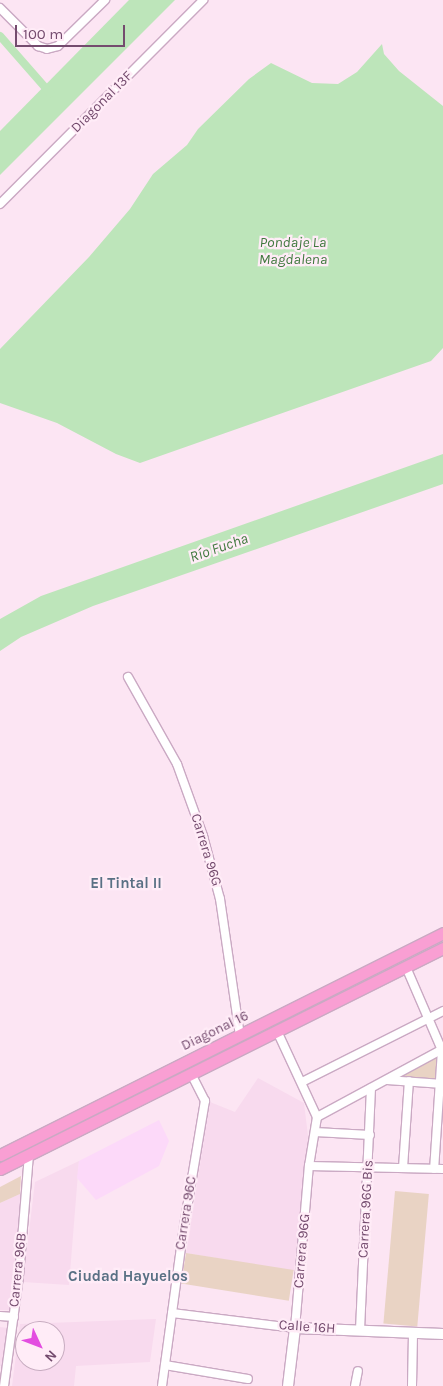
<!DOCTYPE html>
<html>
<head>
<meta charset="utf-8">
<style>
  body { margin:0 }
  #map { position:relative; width:443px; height:1386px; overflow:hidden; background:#fce5f3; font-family:Karla,sans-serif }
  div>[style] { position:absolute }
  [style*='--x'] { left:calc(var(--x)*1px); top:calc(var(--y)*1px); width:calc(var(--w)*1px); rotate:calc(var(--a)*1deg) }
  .residential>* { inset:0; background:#f8daee }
  .commercial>* { inset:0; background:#fcd9f9 }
  .green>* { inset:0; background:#e9d3c4; transform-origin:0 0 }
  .water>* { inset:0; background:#bde5ba }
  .canal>* { height:8px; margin:-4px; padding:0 4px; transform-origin:4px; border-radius:4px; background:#bde5ba }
  .roads { filter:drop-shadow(1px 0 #caa9c3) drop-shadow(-1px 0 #caa9c3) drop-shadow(0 1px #caa9c3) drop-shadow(0 -1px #caa9c3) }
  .street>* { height:8px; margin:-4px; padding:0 4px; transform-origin:4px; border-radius:4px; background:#fff }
  .secondary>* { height:10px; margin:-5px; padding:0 5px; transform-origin:5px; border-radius:5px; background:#fff }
  .primary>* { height:11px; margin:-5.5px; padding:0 5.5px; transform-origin:5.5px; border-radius:5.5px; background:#f99fd3 }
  span { translate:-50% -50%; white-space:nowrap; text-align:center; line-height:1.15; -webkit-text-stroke:4.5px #ffecf7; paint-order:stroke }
  .street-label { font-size:14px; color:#744b6e }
  .water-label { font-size:15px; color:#41793f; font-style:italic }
  .neighbourhood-label { font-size:15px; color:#597084; font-weight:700 }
  .north { position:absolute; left:15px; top:1321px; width:50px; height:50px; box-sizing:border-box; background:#ffecf7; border:1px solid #c7acc0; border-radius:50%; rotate:133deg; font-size:14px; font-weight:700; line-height:20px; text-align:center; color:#744b6e }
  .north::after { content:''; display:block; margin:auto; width:18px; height:22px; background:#e34de0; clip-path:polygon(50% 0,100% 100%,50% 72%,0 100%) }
  .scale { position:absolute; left:15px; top:25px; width:110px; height:22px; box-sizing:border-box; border:2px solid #744b6e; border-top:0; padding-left:6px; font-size:15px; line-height:18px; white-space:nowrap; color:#744b6e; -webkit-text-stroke:4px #ffecf7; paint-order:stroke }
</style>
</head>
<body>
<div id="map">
  <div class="residential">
    <i style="clip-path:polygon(258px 1078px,304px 1103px,308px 1136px,294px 1271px,186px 1253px,210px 1102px,235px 1112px)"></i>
    <i style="clip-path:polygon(79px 1161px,69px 1285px,23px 1282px,35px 1182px)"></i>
    <i style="clip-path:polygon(20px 1194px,24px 1197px,11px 1310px,0 1310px,0 1203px)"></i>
    <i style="clip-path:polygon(evenodd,156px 1319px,150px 1362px,76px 1366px,74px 1386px,12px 1386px,20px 1324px,156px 1319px,25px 1331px,55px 1331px,55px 1361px,25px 1361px,25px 1331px)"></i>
    <i style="clip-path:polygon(0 1327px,8px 1328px,4px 1366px,0 1366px)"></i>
  </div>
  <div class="commercial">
    <i style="clip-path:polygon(159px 1120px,169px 1141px,159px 1166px,96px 1200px,77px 1178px,79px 1161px)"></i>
  </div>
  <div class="green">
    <i style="clip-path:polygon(439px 1056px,436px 1082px,396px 1078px,401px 1075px)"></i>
    <i style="clip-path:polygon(21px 1176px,20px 1194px,0 1203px,0 1187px)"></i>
    <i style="left:395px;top:1191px;width:34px;height:133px;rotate:5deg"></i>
    <i style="left:186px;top:1253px;width:109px;height:31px;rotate:9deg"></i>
  </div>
  <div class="water">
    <i style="clip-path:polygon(129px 0,175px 0,0 175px,0 131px)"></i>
    <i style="clip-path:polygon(382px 44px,384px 54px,399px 71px,443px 106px,443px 348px,431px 361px,140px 463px,116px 454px,57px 423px,0 403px,0 349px,89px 257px,130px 209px,153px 174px,187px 145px,198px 129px,249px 79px,271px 63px,312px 83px,338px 84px,357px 72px)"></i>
    <i style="clip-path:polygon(443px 454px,443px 484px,93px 606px,21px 637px,0 651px,0 619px,41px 596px)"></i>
  </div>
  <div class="canal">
    <i style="--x:0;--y:36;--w:76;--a:48.7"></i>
  </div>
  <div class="roads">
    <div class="street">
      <i style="--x:0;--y:8;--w:54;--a:45"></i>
      <i style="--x:38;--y:46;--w:9;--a:18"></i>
      <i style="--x:47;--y:49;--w:11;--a:-15"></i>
      <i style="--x:58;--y:46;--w:66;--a:-44.4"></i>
      <i style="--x:0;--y:204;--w:288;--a:-45.1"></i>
      <i style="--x:128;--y:677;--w:100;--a:60.6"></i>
      <i style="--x:177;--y:764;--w:77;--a:70.1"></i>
      <i style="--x:203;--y:836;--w:65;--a:74.9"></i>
      <i style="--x:220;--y:899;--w:138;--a:81.7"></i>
      <i style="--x:406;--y:967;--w:90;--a:66.6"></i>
      <i style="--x:442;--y:1050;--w:119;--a:93.8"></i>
      <i style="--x:277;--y:1031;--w:95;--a:65.1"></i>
      <i style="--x:387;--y:1080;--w:56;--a:4.1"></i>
      <i style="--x:302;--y:1082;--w:158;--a:-26.7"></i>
      <i style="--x:317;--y:1117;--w:143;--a:-28.4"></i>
      <i style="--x:315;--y:1132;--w:55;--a:3.1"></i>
      <i style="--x:309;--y:1166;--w:134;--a:1.3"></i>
      <i style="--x:403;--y:1168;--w:87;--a:-86.1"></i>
      <i style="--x:172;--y:1313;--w:124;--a:7"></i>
      <i style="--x:295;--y:1328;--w:163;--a:-85.1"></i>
      <i style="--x:309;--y:1166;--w:50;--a:-80.7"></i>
      <i style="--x:0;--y:1316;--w:14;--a:4"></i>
      <i style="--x:360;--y:1330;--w:242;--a:-87.4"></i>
      <i style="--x:165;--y:1365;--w:84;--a:9.6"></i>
      <i style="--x:4;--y:1386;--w:111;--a:-82.2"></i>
      <i style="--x:19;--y:1276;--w:122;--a:-85.3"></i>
      <i style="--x:162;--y:1386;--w:162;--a:-82.2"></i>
      <i style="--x:184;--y:1226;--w:127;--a:-80.5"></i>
      <i style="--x:205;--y:1101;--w:30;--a:-117"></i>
      <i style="--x:355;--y:1386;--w:15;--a:-79"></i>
      <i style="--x:412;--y:1386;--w:54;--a:-88.9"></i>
    </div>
    <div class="secondary">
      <i style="--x:288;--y:1386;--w:58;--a:-83.1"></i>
      <i style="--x:295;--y:1328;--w:148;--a:2.3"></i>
    </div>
    <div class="primary">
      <i style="--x:0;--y:1155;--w:496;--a:-26.6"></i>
      <i style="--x:0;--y:1169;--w:495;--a:-26.5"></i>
    </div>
  </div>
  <div class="street-label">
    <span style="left:102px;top:102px;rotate:-45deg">Diagonal 13F</span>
    <span style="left:206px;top:850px;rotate:73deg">Carrera 96G</span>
    <span style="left:215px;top:1031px;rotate:-26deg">Diagonal 16</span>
    <span style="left:366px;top:1209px;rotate:-87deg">Carrera 96G Bis</span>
    <span style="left:186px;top:1213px;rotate:-81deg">Carrera 96C</span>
    <span style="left:302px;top:1251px;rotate:-85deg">Carrera 96G</span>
    <span style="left:18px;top:1270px;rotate:-84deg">Carrera 96B</span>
    <span style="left:307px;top:1327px;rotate:4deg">Calle 16H</span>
  </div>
  <div class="water-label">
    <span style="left:293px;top:251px">Pondaje La<br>Magdalena</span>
    <span style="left:219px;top:548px;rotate:-19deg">Río Fucha</span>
  </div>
  <div class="neighbourhood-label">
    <span style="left:126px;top:884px">El Tintal II</span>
    <span style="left:128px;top:1277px">Ciudad Hayuelos</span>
  </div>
  <div class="north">N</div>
  <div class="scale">100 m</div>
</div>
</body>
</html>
